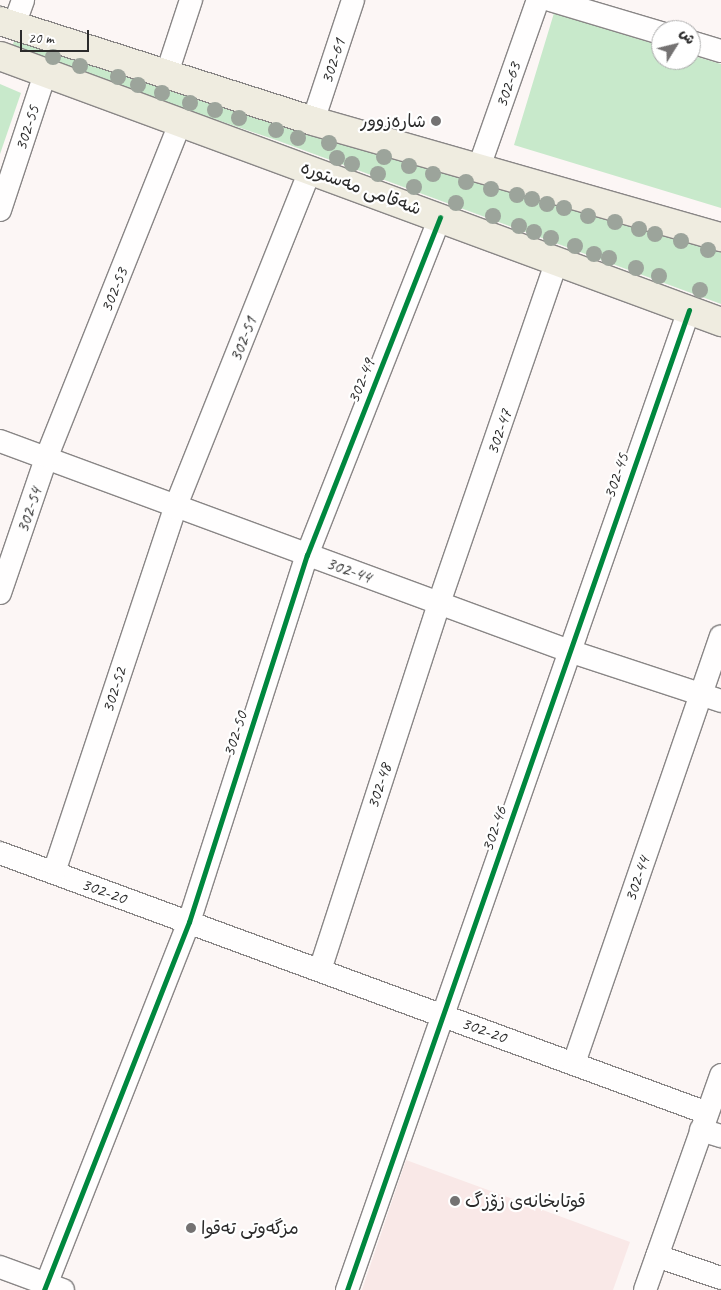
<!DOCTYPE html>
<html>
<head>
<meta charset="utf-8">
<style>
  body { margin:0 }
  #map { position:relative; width:721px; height:1290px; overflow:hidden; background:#fcf6f5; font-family:Caveat,"Playpen Sans Arabic",sans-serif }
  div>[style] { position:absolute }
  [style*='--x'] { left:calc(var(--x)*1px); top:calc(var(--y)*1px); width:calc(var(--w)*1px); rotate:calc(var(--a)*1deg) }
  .built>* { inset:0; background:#f9e8e7 }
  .green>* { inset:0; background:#c8e9cb }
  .roads { filter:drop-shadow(1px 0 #898686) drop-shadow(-1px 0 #898686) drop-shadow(0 1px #898686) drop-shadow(0 -1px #898686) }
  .minor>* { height:22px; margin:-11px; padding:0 11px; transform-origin:11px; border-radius:11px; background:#fffefe }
  .major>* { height:28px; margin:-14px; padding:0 14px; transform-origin:14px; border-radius:14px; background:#efece0 }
  .cycleway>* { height:5px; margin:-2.5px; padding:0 2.5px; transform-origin:2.5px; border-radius:2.5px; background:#00873e }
  .trees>* { width:16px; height:16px; margin:-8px; border-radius:50%; background:#9ca49b }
  .dots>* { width:14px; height:14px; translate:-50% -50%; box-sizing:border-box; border:2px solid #fff; border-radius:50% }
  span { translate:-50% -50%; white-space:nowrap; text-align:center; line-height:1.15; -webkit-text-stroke:4.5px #fff; paint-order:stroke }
  .street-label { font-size:18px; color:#2b2b2b }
  .poi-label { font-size:18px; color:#2b2b2b }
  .right { translate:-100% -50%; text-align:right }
  .left { translate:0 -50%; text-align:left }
  .north { position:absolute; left:651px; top:20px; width:50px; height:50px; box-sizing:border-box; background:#fff; border:1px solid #aaa; border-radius:50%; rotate:54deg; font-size:14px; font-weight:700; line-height:20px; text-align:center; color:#2b2b2b }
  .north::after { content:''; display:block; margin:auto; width:18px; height:22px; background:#747272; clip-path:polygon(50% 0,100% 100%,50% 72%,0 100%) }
  .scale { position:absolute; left:20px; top:30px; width:69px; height:22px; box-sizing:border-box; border:2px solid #2b2b2b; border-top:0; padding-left:6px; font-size:15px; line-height:18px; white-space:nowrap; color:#2b2b2b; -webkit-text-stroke:4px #fff; paint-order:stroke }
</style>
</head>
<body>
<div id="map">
  <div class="built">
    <i style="clip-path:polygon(406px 1160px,630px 1242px,613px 1290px,362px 1290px)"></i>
  </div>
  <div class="green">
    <i style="clip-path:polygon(554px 13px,661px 46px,661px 60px,691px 60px,691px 55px,721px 64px,721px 208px,514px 145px)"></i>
    <i style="clip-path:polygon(14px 40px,721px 251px,721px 304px,276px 140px,12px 50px)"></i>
    <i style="clip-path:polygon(0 84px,21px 93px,0 154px)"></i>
  </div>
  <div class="roads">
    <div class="minor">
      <i style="--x:550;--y:0;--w:116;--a:16.6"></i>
      <i style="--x:14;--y:25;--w:27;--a:-70"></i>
      <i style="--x:691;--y:42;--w:31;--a:17"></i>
      <i style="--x:167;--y:73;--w:77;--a:-71.8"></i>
      <i style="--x:313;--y:121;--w:127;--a:-71.7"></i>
      <i style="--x:478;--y:170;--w:180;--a:-70.6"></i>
      <i style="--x:0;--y:210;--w:143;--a:-71.7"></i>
      <i style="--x:0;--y:441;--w:607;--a:20.26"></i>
      <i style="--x:569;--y:651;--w:160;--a:18.2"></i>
      <i style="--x:0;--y:593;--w:145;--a:-71.1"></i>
      <i style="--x:47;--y:456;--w:359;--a:-68.2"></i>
      <i style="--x:0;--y:853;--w:753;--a:20.19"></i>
      <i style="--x:54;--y:872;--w:384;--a:-71.6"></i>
      <i style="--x:175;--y:508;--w:364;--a:-68.2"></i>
      <i style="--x:320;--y:970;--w:386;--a:-72"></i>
      <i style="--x:439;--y:603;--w:363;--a:-71"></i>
      <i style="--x:574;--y:1063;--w:451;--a:-71"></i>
      <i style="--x:701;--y:1130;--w:21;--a:17"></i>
      <i style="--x:657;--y:1256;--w:68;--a:19"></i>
      <i style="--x:0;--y:1267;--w:67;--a:20.1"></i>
      <i style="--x:44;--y:1290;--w:396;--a:-68.5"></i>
      <i style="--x:189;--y:922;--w:386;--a:-72.2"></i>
      <i style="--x:307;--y:555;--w:363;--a:-68.5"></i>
      <i style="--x:347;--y:1290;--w:1038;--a:-70.76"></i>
      <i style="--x:645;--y:1290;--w:228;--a:-70.5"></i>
    </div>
    <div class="major">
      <i style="--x:0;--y:21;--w:329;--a:17.7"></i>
      <i style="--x:313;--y:121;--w:424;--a:15.9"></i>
      <i style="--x:0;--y:56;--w:769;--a:20.25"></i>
    </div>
  </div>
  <div class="cycleway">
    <i style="--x:44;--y:1290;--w:396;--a:-68.5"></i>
    <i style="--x:189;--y:922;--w:386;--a:-72.2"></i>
    <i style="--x:307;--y:555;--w:363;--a:-68.5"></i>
    <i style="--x:347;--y:1290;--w:1038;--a:-70.76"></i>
  </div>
  <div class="trees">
    <i style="left:53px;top:57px"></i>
    <i style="left:80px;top:66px"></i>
    <i style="left:118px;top:77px"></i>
    <i style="left:138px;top:85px"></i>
    <i style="left:162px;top:93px"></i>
    <i style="left:190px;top:103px"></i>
    <i style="left:215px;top:110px"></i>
    <i style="left:239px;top:118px"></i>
    <i style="left:276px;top:130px"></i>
    <i style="left:298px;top:138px"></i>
    <i style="left:329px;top:143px"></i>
    <i style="left:384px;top:157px"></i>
    <i style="left:337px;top:158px"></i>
    <i style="left:352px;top:164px"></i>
    <i style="left:409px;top:166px"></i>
    <i style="left:378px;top:174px"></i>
    <i style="left:433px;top:174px"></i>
    <i style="left:466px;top:182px"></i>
    <i style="left:414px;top:187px"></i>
    <i style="left:491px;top:189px"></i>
    <i style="left:517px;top:195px"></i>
    <i style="left:532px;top:199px"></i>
    <i style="left:456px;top:203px"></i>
    <i style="left:547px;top:204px"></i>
    <i style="left:564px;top:208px"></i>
    <i style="left:493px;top:216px"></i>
    <i style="left:588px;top:216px"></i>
    <i style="left:615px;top:222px"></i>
    <i style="left:519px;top:226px"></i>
    <i style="left:639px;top:229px"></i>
    <i style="left:534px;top:232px"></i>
    <i style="left:655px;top:234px"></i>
    <i style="left:551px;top:238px"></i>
    <i style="left:681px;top:241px"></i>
    <i style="left:575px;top:246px"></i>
    <i style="left:708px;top:250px"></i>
    <i style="left:594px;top:254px"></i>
    <i style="left:609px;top:258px"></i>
    <i style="left:636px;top:268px"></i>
    <i style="left:659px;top:276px"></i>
    <i style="left:700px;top:290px"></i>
  </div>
  <div class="dots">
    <i style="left:436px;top:121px;background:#747272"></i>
    <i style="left:455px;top:1201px;background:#747272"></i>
    <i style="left:191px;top:1228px;background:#747272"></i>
  </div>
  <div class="street-label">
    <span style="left:333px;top:61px;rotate:-72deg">302-61</span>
    <span style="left:508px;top:85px;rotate:-71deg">302-63</span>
    <span style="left:27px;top:128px;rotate:-72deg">302-55</span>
    <span style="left:361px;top:188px;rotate:20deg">شەقامی مەستورە</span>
    <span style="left:114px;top:290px;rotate:-68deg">302-53</span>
    <span style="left:243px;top:339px;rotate:-68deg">302-51</span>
    <span style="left:361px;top:381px;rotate:-68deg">302-49</span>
    <span style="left:499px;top:432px;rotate:-71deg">302-47</span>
    <span style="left:616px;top:476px;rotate:-71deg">302-45</span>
    <span style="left:29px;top:510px;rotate:-71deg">302-54</span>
    <span style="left:349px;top:570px;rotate:20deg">302-44</span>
    <span style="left:114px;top:690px;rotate:-72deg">302-52</span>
    <span style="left:235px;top:734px;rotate:-72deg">302-50</span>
    <span style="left:379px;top:786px;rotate:-72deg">302-48</span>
    <span style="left:494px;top:829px;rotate:-71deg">302-46</span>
    <span style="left:637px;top:879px;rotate:-71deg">302-44</span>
    <span style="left:104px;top:891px;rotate:20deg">302-20</span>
    <span style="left:484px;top:1030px;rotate:20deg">302-20</span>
  </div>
  <div class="poi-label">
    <span class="right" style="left:426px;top:121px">شارەزوور</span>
    <span class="left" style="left:465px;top:1201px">قوتابخانه‌ی زۆزگ</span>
    <span class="left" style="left:201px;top:1228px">مزگه‌وتی ته‌قوا</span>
  </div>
  <div class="north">ش</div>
  <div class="scale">20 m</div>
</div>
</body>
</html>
